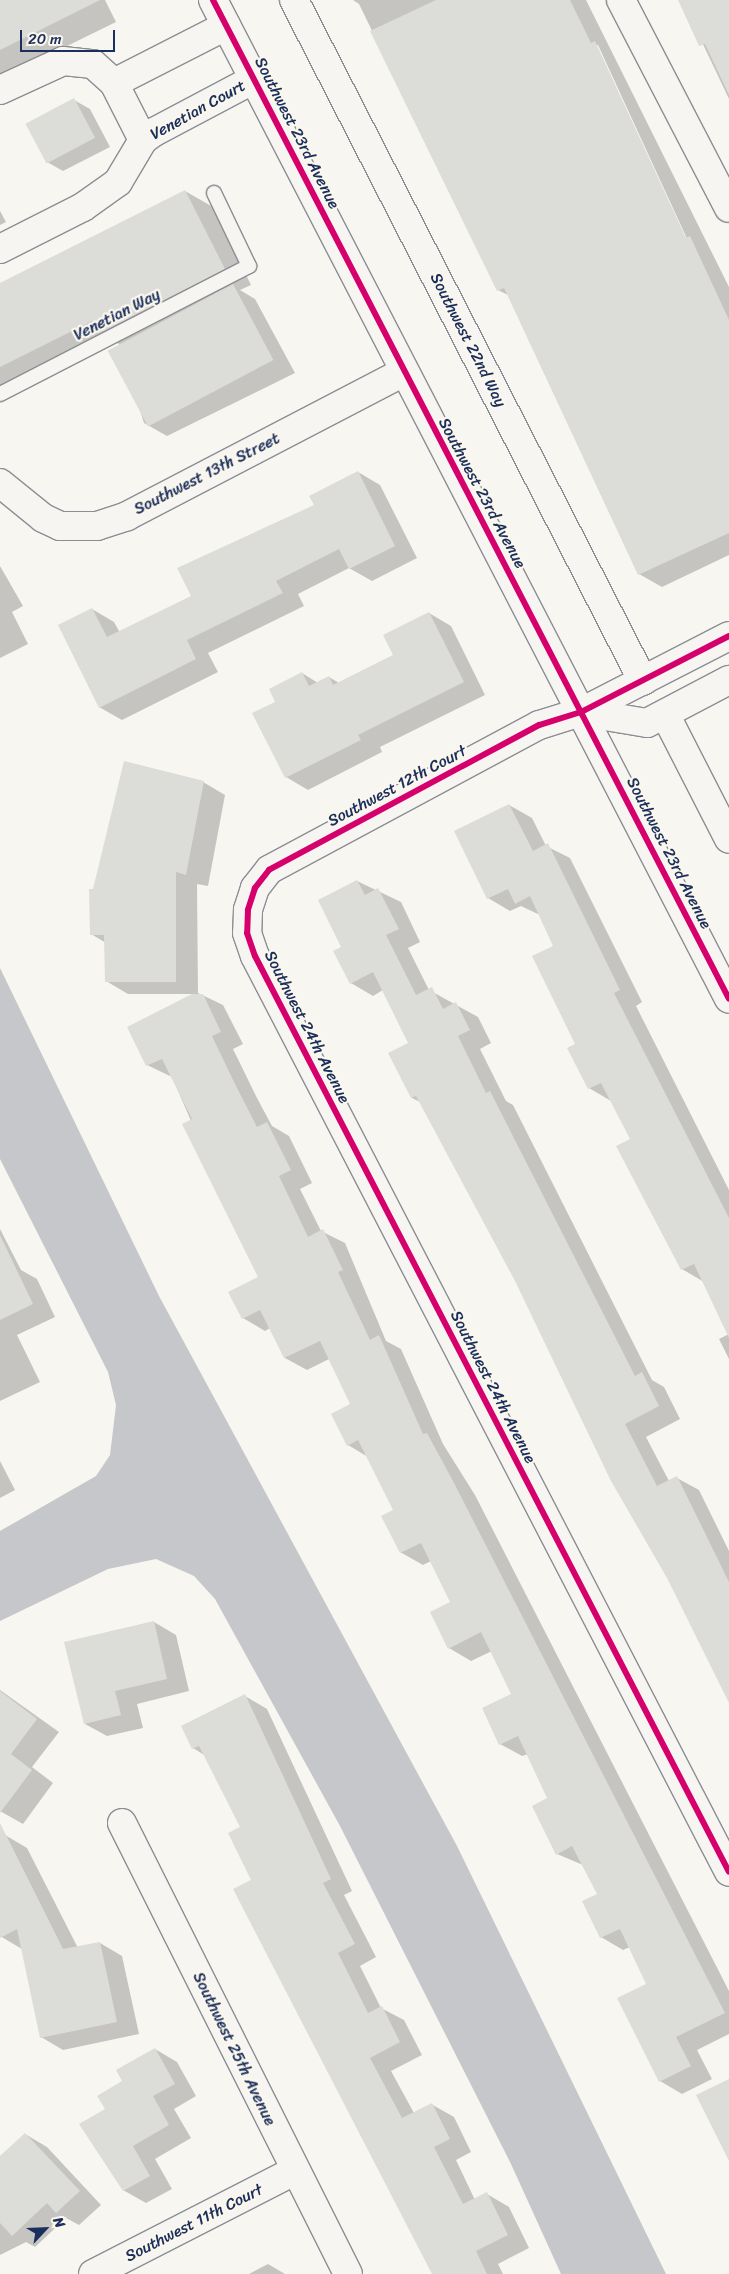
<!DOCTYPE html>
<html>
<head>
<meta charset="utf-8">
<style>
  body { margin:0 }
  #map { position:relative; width:729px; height:2274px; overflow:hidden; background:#f8f6f0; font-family:Sriracha,sans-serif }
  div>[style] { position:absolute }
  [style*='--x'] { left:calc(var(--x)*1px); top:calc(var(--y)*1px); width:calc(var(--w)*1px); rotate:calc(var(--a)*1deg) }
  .water>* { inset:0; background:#c5c7cb }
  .shadow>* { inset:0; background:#0003 }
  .building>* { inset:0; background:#dcdcd9; transform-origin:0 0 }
  .roads { filter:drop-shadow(1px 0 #8b8e94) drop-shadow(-1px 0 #8b8e94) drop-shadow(0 1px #8b8e94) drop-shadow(0 -1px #8b8e94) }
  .lane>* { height:14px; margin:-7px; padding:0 7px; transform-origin:7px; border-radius:7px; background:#f6f5f1 }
  .street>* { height:28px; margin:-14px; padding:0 14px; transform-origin:14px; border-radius:14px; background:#f6f5f1 }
  .secondary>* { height:28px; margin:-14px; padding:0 14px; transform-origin:14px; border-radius:14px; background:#f6f5f1 }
  .cycleway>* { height:6px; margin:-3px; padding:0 3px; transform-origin:3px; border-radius:3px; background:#d6006c }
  span { translate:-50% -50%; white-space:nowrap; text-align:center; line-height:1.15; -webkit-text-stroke:4.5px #fbf7ec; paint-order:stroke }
  .street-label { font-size:16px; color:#1b2f5e }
  .north { position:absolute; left:20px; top:2204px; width:50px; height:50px; -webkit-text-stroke:4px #fbf7ec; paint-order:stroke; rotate:65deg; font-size:14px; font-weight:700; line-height:20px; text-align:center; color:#1b2f5e }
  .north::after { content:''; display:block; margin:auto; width:18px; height:22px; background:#1b2f5e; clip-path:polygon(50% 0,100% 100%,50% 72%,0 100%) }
  .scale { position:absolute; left:20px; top:30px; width:95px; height:22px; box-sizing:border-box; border:2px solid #1b2f5e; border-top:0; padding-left:6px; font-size:15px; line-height:18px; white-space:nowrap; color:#1b2f5e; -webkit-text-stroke:4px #fbf7ec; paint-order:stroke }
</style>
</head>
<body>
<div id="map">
  <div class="water">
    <i style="clip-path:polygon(0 968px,159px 1296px,457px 1846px,666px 2274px,561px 2274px,511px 2164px,340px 1826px,215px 1599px,194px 1576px,156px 1559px,108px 1569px,0 1621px,0 1531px,96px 1476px,110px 1455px,116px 1405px,108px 1372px,0 1159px)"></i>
  </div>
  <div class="shadow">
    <i style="clip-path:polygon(0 0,105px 0,116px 22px,0 79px)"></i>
    <i style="clip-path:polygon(evenodd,353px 0,586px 0,729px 287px,729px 555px,662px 587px,639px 574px,510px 296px,498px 290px,359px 4px,353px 0,596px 45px,598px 45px,689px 243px,687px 244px,596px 45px)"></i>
    <i style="clip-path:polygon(682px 0,729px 0,729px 99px)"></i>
    <i style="clip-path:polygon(74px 100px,90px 109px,110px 147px,63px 171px,47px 162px)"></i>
    <i style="clip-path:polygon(185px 191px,213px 207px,251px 285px,240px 290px,255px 299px,295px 373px,167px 436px,144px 423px,119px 344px,112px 340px,0 396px,0 284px)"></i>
    <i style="clip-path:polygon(0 211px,6px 222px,0 225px)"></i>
    <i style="clip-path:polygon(358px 472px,380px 485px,417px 558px,372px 581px,349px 568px,298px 594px,304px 606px,208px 653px,218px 672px,122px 720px,99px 707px,92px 609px,114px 622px,120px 633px,193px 597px)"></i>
    <i style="clip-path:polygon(0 566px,23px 606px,12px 612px,28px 644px,0 658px)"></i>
    <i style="clip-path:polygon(429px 613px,451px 626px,485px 695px,380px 747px,382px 752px,308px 790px,286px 777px,277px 702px,302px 673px,318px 683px,329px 677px,339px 683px,395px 656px)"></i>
    <i style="clip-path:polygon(203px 782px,225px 795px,208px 886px,197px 884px,198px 993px,223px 1005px,243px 1044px,233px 1049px,257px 1098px,272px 1126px,289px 1136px,312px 1183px,300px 1189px,321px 1231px,345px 1243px,386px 1341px,401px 1349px,443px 1444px,475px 1495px,729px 1991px,729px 2034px,697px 2050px,712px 2079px,682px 2094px,660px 2081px,648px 1984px,630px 1947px,623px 1950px,601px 1937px,598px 1895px,583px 1865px,557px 1854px,549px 1799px,528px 1754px,522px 1756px,500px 1744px,513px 1694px,492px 1651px,471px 1661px,449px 1648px,452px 1603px,431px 1561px,423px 1565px,400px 1552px,395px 1511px,368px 1457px,348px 1445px,352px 1405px,329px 1359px,307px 1370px,285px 1358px,270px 1328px,265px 1331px,243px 1318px,259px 1278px,172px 1077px,147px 1065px,195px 994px,128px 994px,106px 981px,106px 943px,91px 934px,94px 890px)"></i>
    <i style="clip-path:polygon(509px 805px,532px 818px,546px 846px,570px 858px,642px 1002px,636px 1006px,729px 1190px,729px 1359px,719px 1339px,729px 1334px,704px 1282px,682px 1269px,632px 1139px,611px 1101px,589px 1088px,555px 946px,540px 915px,521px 906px,510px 911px,488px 898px)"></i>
    <i style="clip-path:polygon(357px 881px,401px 902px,420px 942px,408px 948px,429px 990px,478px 1017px,491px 1043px,480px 1049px,506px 1101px,513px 1105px,652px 1380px,664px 1387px,680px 1419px,646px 1437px,669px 1481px,677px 1478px,699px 1490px,729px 1551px,729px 1694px,516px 1281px,422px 1103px,412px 1098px,410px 1044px,383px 990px,373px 996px,351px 983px,343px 948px)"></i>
    <i style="clip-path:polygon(0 1229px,21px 1270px,37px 1279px,55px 1317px,17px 1335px,40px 1382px,0 1401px)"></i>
    <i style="clip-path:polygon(0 1461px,15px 1490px,0 1498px)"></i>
    <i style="clip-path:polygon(154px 1622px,176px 1635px,189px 1691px,137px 1704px,143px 1728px,107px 1736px,85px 1724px)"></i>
    <i style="clip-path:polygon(0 1690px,59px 1732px,32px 1767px,53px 1783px,23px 1824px,0 1811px)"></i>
    <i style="clip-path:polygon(245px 1696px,267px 1709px,352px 1891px,344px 1895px,376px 1957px,360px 1966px,381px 2008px,404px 2020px,422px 2055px,391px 2071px,414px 2113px,431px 2104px,454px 2117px,471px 2152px,456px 2160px,475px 2200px,487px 2194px,509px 2207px,529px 2248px,498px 2264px,503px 2274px,433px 2274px,253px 1881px,242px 1828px,206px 1756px,193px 1748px)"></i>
    <i style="clip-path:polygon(5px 1835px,27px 1848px,78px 1948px,100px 1943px,122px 1956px,139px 2034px,63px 2050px,41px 2037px,22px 1949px,0 1936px,0 1837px)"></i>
    <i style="clip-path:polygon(155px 2049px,177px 2062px,196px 2096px,174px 2109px,191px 2138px,155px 2159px,172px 2189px,146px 2203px,123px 2190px,106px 2110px,124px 2082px)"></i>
    <i style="clip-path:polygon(25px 2134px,47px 2147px,101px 2205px,79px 2225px,66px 2218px,35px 2247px,26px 2242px,0 2255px,0 2158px)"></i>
    <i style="clip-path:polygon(268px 2264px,285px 2274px,249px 2274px)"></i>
  </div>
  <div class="building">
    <i style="clip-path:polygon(0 0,100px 0,0 50px)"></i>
    <i style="clip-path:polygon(436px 0,570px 0,591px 43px,595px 41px,686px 238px,690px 236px,729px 320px,729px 533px,638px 575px,504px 288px,497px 291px,370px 31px)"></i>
    <i style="clip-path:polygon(678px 0,729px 0,729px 95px,705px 44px,699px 46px)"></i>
    <i style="left:74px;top:98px;width:45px;height:55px;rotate:62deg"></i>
    <i style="clip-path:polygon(185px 190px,225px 269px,99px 333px,92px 321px,0 367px,0 283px)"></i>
    <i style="left:233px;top:284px;width:86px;height:142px;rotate:62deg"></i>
    <i style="clip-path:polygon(358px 471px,395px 546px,349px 569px,339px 549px,276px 581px,283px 593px,187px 640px,196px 659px,99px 708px,58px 625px,92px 608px,107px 637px,191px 596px,177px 568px,314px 505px,309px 496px)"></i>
    <i style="clip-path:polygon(429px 612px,464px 682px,358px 735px,361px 740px,285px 778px,252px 713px,275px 702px,269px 689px,302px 672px,309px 686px,329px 676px,333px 685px,393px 655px,383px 635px)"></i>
    <i style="clip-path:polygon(124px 761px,204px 781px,186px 875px,176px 872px,176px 982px,105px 982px,104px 935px,90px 935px,89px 889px,93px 889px)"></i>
    <i style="clip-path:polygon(509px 804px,533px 851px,548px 843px,620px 990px,614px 993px,729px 1218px,729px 1338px,694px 1264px,681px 1270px,616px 1146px,630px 1139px,601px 1083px,588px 1089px,567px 1048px,575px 1044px,532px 956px,553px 946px,530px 896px,515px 904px,508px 889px,487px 899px,454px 831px)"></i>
    <i style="clip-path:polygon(357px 880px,365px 895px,378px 888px,399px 929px,386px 935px,416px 995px,432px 987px,443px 1009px,456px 1002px,470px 1030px,458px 1036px,486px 1093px,490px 1091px,635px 1376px,642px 1372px,659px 1406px,625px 1424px,657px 1486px,677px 1476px,729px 1582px,729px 1703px,667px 1578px,611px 1481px,515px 1281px,416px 1096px,411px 1098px,388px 1053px,408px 1043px,373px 972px,350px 984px,333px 951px,341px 947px,318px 900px)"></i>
    <i style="clip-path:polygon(192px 994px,203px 994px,221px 1032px,212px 1036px,235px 1084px,257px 1127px,267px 1122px,291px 1170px,279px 1176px,308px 1237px,323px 1229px,343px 1270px,338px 1272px,370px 1340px,379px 1335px,423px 1434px,427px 1433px,453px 1481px,725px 2013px,676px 2037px,691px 2066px,659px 2082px,617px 1998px,646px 1984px,620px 1929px,600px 1938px,582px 1901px,597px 1894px,572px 1846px,556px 1855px,532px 1806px,547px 1798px,518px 1736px,499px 1745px,482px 1708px,511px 1694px,481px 1632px,448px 1649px,430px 1612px,450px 1602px,421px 1543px,400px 1553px,381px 1516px,393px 1510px,358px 1440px,347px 1446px,331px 1414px,350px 1404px,320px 1341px,284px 1358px,260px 1310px,242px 1319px,228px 1292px,258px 1277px,182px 1124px,192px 1119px,162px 1059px,146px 1066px,127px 1027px)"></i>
    <i style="clip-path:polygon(0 1235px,33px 1304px,0 1320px)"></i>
    <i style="clip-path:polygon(154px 1621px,167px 1679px,115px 1691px,121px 1715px,84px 1724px,64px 1642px)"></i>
    <i style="clip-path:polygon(0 1691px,37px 1719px,11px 1754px,32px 1770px,0 1813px)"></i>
    <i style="clip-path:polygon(245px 1694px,331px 1879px,323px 1883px,355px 1944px,338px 1953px,368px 2013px,382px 2006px,400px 2042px,370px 2058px,402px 2118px,432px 2103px,450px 2139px,434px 2147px,463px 2204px,487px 2192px,508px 2235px,476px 2251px,487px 2274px,432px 2274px,233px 1889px,251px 1880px,228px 1833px,240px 1827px,199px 1746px,192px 1749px,181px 1726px)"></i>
    <i style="clip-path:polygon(0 1823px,63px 1949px,100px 1942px,117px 2022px,40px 2038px,17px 1929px,0 1938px)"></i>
    <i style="clip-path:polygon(155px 2048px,175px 2084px,153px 2096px,169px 2125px,133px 2146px,150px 2176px,123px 2191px,79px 2124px,105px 2109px,97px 2096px,122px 2081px,116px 2070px)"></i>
    <i style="clip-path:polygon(729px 2079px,729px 2161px,696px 2095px)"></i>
    <i style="clip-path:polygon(25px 2133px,80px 2191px,56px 2213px,47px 2203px,12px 2236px,0 2223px,0 2156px)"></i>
  </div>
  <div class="roads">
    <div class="lane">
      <i style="--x:0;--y:394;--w:280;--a:-27.2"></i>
      <i style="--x:249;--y:266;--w:81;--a:-115.6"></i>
    </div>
    <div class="street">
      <i style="--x:294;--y:0;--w:765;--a:62.87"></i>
      <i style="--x:621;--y:0;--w:234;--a:62.6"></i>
      <i style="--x:114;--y:83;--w:126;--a:-27"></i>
      <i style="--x:0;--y:90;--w:69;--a:-24.7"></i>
      <i style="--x:63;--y:61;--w:30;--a:6"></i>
      <i style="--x:93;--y:64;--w:28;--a:42"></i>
      <i style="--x:114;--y:83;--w:64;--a:63"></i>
      <i style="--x:0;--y:249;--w:93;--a:-26.8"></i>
      <i style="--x:83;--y:207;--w:43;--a:-35.5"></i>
      <i style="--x:118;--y:182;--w:49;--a:-59.2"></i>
      <i style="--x:143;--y:140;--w:14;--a:-36"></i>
      <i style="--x:154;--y:132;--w:113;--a:-27.9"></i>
      <i style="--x:0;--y:483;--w:55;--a:39.1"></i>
      <i style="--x:43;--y:518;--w:19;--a:25"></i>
      <i style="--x:60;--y:526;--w:37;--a:0"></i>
      <i style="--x:97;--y:526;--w:32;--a:-18"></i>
      <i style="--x:127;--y:516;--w:312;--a:-27.5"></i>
      <i style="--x:729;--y:636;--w:166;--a:152.8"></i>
      <i style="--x:581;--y:712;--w:44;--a:162.8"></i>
      <i style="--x:539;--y:725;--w:306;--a:151.8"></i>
      <i style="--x:269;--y:870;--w:23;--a:128"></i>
      <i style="--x:255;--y:888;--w:23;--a:108"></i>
      <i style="--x:248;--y:910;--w:23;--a:92"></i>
      <i style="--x:247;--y:933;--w:24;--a:71"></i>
      <i style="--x:255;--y:956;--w:1031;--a:62.64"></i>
      <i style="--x:581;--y:712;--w:67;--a:9.5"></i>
      <i style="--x:647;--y:723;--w:93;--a:-27.7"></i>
      <i style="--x:665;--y:714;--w:140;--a:62.9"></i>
      <i style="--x:122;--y:1823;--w:504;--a:63.38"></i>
      <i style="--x:93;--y:2274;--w:226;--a:-27.1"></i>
    </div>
    <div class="secondary">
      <i style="--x:213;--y:0;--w:1124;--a:62.68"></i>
    </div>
  </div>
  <div class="cycleway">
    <i style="--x:213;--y:0;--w:1124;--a:62.68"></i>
    <i style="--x:729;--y:636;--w:166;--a:152.8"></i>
    <i style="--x:581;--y:712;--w:44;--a:162.8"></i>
    <i style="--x:539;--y:725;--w:306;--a:151.8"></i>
    <i style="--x:269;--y:870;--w:23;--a:128"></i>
    <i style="--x:255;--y:888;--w:23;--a:108"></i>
    <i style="--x:248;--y:910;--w:23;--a:92"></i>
    <i style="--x:247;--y:933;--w:24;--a:71"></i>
    <i style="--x:255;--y:956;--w:1031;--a:62.64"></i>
  </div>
  <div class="street-label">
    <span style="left:198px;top:110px;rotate:-29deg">Venetian Court</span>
    <span style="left:297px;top:133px;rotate:63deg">Southwest 23rd Avenue</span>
    <span style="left:117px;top:315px;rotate:-27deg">Venetian Way</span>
    <span style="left:468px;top:340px;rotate:63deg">Southwest 22nd Way</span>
    <span style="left:207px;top:474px;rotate:-27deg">Southwest 13th Street</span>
    <span style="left:482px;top:493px;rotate:62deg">Southwest 23rd Avenue</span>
    <span style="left:397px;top:786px;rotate:-28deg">Southwest 12th Court</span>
    <span style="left:669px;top:853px;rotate:63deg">Southwest 23rd Avenue</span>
    <span style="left:307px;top:1027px;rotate:63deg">Southwest 24th Avenue</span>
    <span style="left:493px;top:1387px;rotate:63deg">Southwest 24th Avenue</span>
    <span style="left:234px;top:2049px;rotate:64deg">Southwest 25th Avenue</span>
    <span style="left:194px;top:2223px;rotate:-27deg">Southwest 11th Court</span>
  </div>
  <div class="north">N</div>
  <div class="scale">20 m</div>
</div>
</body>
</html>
